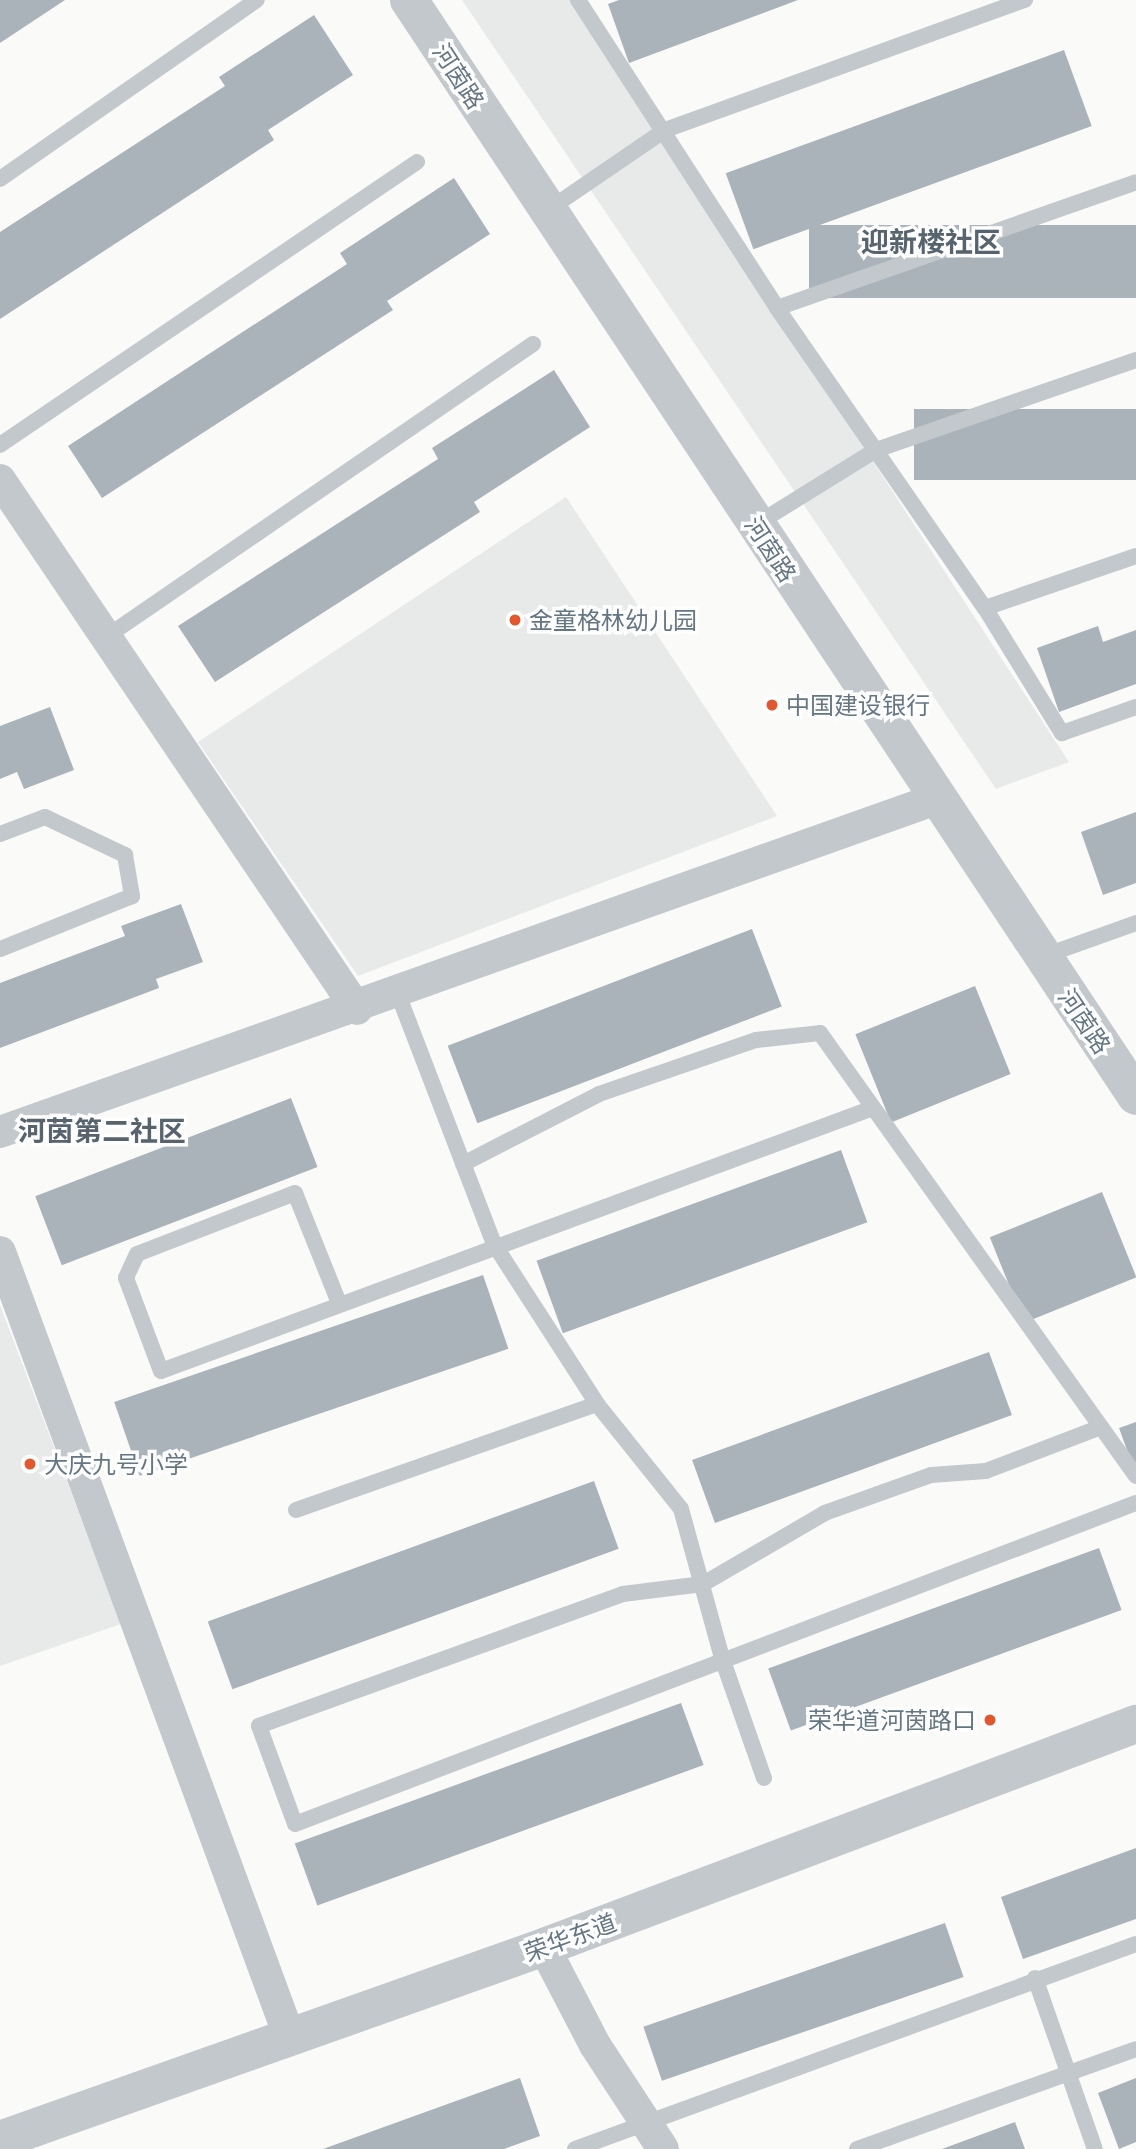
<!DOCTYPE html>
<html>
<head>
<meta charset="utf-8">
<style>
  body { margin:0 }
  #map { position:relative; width:1136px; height:2149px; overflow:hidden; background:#fafaf8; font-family:"Exo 2","Noto Sans SC",sans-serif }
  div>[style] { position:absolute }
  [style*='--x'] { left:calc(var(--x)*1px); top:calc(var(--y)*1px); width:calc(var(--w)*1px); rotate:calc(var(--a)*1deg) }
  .built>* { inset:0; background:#e8e9e9 }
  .building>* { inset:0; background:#aab3b9; transform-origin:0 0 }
  .service>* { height:16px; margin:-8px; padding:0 8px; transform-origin:8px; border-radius:8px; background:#c3c8cc }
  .minor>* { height:32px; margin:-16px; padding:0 16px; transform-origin:16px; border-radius:16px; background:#c3c8cc }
  .tertiary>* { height:38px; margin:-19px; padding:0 19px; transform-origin:19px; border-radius:19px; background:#c3c8cc }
  .dots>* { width:19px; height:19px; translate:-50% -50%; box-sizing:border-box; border:4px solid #fff; border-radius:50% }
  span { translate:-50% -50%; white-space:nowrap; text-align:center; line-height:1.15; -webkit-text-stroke:7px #fff; paint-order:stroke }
  .street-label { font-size:24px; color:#657683 }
  .poi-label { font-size:24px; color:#657683 }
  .left { translate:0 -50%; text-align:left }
  .right { translate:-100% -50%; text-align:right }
  .quarter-label { font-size:28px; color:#57646e; font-weight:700 }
</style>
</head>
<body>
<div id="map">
  <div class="built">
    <i style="clip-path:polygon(462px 0,572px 0,1069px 762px,996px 789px)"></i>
    <i style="clip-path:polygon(566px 497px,777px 816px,358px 976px,198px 742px)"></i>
    <i style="clip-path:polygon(0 1305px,121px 1624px,0 1666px)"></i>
  </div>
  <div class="building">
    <i style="clip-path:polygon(0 0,65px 0,0 43px)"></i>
    <i style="clip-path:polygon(619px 0,798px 0,629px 63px,608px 4px)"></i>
    <i style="clip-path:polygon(314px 15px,353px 75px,268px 130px,274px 140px,0 319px,0 232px,225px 86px,219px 77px)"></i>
    <i style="left:1064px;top:50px;width:81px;height:360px;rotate:70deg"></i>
    <i style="clip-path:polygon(454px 178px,490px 234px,387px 301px,393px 310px,102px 498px,68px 446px,347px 264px,340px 253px)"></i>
    <i style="left:1136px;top:225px;width:73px;height:327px;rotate:90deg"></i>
    <i style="clip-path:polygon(554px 370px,590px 427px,474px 502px,480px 512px,215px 682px,178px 626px,438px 459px,432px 448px)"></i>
    <i style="left:1136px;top:409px;width:71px;height:222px;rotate:90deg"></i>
    <i style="clip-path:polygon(1098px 626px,1103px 642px,1136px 630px,1136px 684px,1059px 712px,1037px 648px)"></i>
    <i style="clip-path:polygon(50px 707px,74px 770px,24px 789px,17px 772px,0 779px,0 726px)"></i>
    <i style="clip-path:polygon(1136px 812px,1136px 883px,1103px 895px,1081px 832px)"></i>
    <i style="clip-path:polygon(181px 904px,203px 962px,156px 979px,159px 988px,0 1048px,0 983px,125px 936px,121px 926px)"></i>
    <i style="left:752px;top:929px;width:83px;height:326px;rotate:69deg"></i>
    <i style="left:975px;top:986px;width:95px;height:129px;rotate:68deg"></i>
    <i style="left:291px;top:1098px;width:74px;height:274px;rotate:69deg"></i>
    <i style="left:841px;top:1150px;width:77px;height:324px;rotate:70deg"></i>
    <i style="left:1102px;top:1192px;width:92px;height:121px;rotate:68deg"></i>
    <i style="left:483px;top:1275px;width:78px;height:390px;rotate:71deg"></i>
    <i style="left:989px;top:1352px;width:67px;height:316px;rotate:70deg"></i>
    <i style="clip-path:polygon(1136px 1422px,1136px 1475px,1119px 1428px)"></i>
    <i style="left:594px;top:1481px;width:72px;height:411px;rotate:70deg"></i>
    <i style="left:1099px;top:1548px;width:66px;height:352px;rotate:70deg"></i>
    <i style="left:681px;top:1703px;width:66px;height:411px;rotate:70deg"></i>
    <i style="clip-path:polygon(1136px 1848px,1136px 1919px,1023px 1959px,1001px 1897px)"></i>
    <i style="left:945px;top:1923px;width:57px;height:319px;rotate:71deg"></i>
    <i style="clip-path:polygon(520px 2078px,540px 2136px,504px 2149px,323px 2149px)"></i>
    <i style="clip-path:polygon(1136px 2078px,1136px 2142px,1119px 2149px,1098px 2093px)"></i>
    <i style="clip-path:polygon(1015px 2122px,1025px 2149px,942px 2149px)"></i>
  </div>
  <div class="service">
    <i style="--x:578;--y:0;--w:367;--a:57.1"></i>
    <i style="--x:777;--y:308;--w:365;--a:55.3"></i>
    <i style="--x:985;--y:608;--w:147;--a:58.4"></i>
    <i style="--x:1062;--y:733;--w:78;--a:-19.4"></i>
    <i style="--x:0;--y:179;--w:313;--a:-34.9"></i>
    <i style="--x:548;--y:210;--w:142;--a:-34.4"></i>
    <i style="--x:665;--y:130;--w:383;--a:-19.9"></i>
    <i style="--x:777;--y:308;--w:380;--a:-19.3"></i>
    <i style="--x:0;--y:445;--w:504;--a:-34.16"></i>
    <i style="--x:755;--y:525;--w:142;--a:-31.8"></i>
    <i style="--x:876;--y:450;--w:275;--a:-19.1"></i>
    <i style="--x:985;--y:608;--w:160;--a:-19"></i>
    <i style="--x:106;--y:637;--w:518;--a:-34.46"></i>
    <i style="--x:0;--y:834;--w:48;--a:-20.7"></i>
    <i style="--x:45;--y:817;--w:89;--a:25.4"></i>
    <i style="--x:125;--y:855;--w:42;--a:80.3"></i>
    <i style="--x:132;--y:896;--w:142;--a:158.1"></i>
    <i style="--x:1044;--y:956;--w:98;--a:-19.7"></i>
    <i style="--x:398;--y:994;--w:268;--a:69"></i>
    <i style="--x:494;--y:1244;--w:190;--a:57.2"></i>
    <i style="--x:597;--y:1404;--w:134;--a:51.3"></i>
    <i style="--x:681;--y:1509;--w:158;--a:74.6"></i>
    <i style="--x:723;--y:1661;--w:124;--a:70.7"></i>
    <i style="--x:463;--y:1164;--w:153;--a:-27.2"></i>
    <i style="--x:599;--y:1094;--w:166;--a:-19"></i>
    <i style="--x:756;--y:1040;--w:64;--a:-6.2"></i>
    <i style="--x:820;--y:1033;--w:544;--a:54.5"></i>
    <i style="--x:339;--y:1303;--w:118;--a:-111.8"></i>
    <i style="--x:295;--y:1193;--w:169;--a:158.9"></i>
    <i style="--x:137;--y:1254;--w:26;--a:115"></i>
    <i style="--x:126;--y:1278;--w:99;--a:69.4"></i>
    <i style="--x:161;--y:1371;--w:759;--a:-20.27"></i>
    <i style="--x:1101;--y:1427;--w:123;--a:159.1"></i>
    <i style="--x:986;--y:1471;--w:55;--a:175.8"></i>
    <i style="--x:931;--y:1475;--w:113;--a:160.3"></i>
    <i style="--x:825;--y:1513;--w:141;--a:149.8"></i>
    <i style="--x:703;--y:1584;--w:81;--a:172.9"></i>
    <i style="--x:623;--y:1594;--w:387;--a:160.1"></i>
    <i style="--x:259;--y:1726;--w:104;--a:69.8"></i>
    <i style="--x:295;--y:1824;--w:900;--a:-20.89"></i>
    <i style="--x:296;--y:1510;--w:319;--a:-19.4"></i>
    <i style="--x:1035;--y:1978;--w:181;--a:70.7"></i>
    <i style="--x:575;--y:2149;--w:597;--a:-20.07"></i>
    <i style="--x:857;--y:2149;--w:296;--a:-19.7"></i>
  </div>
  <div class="minor">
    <i style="--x:0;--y:480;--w:638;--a:55.99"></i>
    <i style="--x:0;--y:1132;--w:993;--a:-19.58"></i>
    <i style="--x:0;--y:1252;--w:836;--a:69.76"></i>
    <i style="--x:544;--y:1947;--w:110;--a:62.5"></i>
    <i style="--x:595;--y:2045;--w:124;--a:56.8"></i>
  </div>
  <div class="tertiary">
    <i style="--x:409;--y:0;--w:1315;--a:56.44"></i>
    <i style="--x:0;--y:2140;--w:577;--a:-19.53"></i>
    <i style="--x:544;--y:1947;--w:633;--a:-20.64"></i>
  </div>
  <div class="dots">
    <i style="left:515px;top:620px;background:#e4572e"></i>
    <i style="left:772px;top:705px;background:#e4572e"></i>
    <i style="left:30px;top:1464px;background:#e4572e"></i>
    <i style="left:990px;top:1720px;background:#e4572e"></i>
  </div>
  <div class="street-label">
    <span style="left:459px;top:76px;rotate:57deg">河茵路</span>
    <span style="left:771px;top:549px;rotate:57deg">河茵路</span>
    <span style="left:1085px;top:1021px;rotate:56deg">河茵路</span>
    <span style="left:570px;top:1937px;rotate:-20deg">荣华东道</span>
  </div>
  <div class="poi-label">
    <span class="left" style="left:529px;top:620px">金童格林幼儿园</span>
    <span class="left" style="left:786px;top:705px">中国建设银行</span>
    <span class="left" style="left:44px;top:1464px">大庆九号小学</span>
    <span class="right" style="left:976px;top:1720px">荣华道河茵路口</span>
  </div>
  <div class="quarter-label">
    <span style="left:931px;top:241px">迎新楼社区</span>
    <span style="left:102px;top:1130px">河茵第二社区</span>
  </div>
</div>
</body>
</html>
